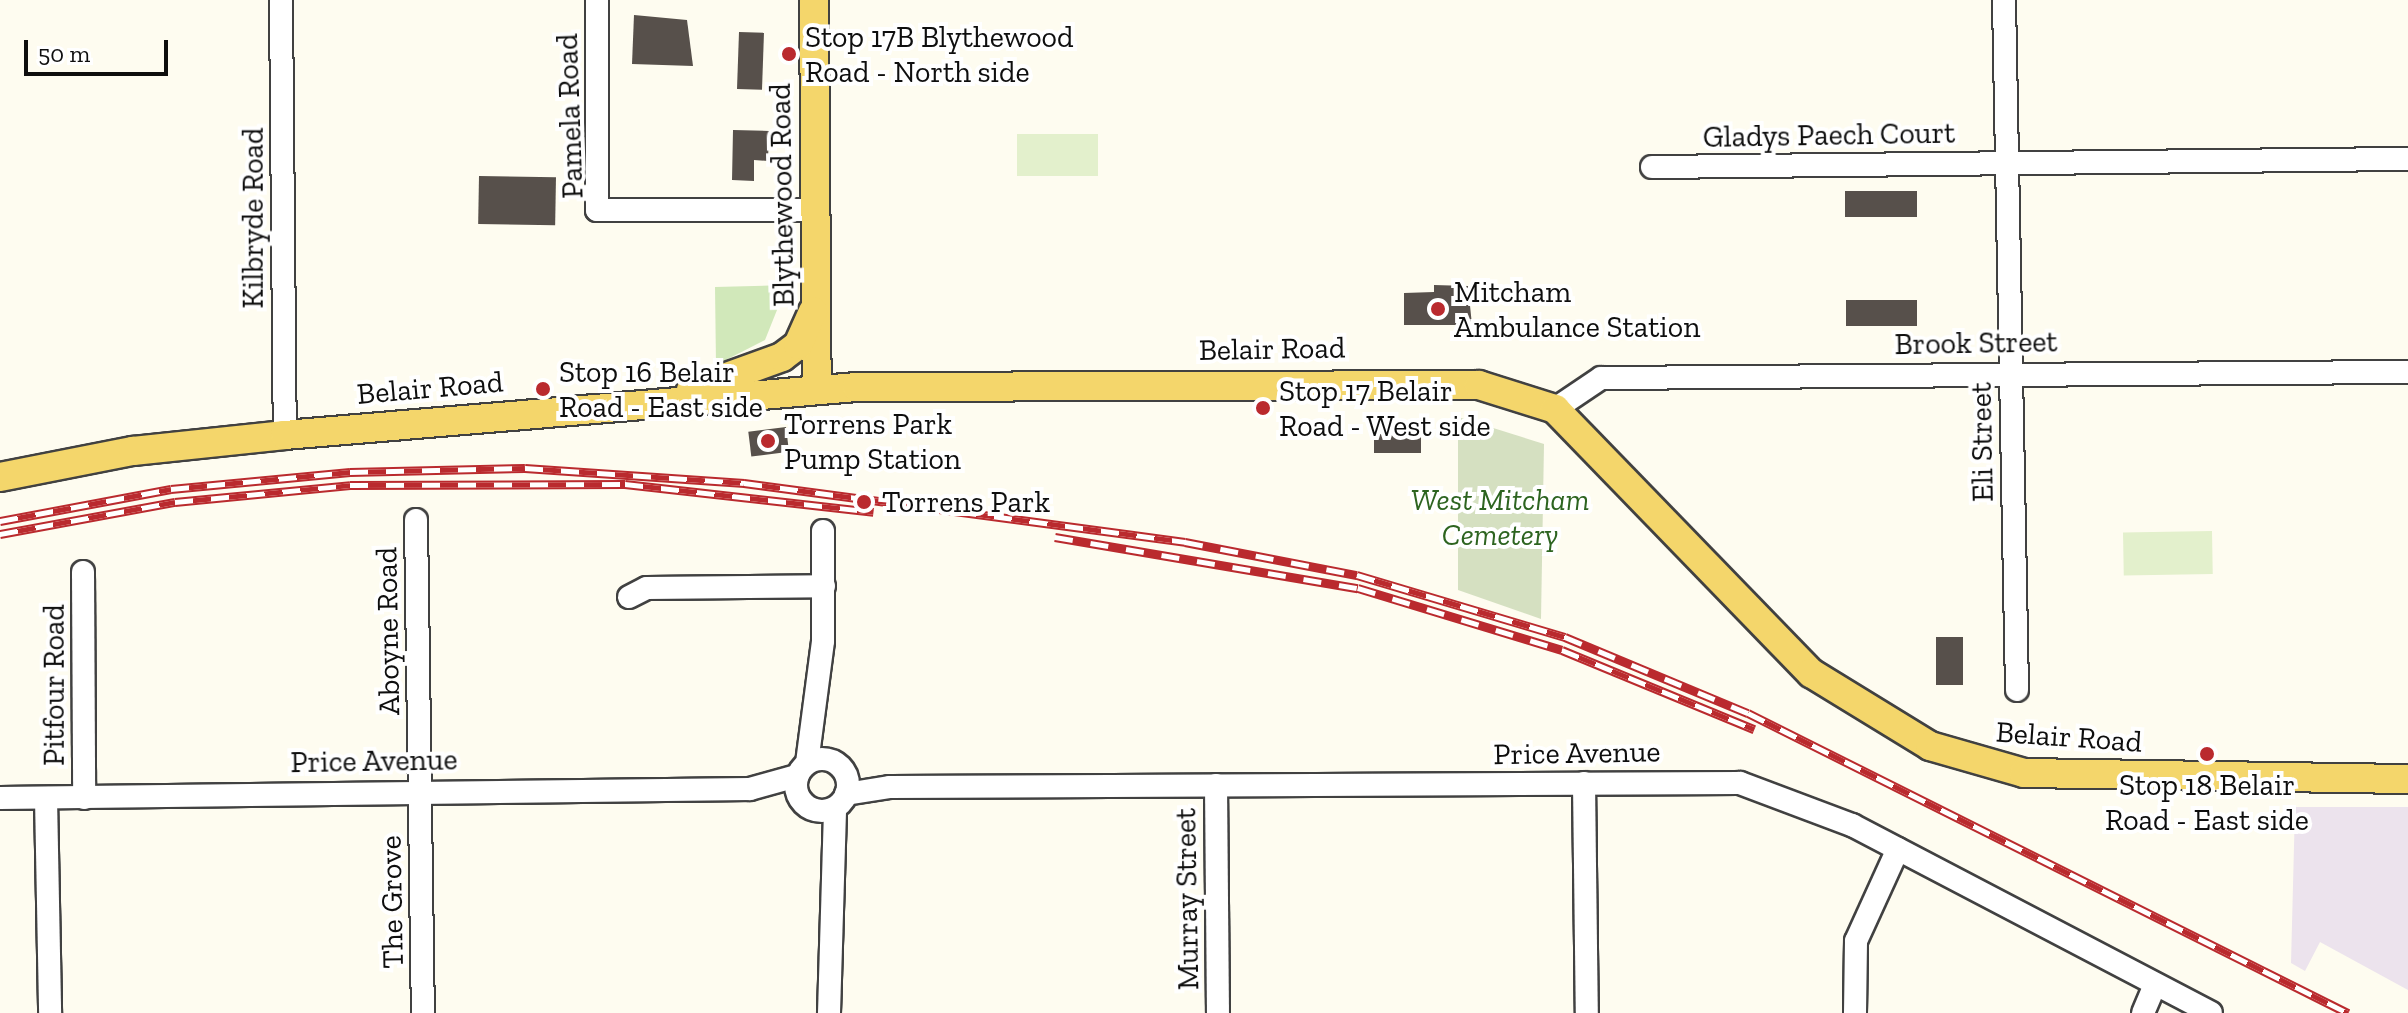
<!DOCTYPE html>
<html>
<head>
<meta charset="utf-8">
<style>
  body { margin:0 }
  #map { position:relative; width:2408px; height:1013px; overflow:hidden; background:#fefcf0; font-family:"Zilla Slab",serif }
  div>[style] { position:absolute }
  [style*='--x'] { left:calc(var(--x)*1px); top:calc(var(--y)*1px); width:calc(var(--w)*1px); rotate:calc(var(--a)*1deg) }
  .industrial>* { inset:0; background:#ece3ed }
  .green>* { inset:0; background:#d1e8ba }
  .cemetery>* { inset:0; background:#d5e0c1 }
  .pitch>* { inset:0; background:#e3f0cc; transform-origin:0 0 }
  .building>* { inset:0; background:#57504b; transform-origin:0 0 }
  .roads { filter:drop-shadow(2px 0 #414141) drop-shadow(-2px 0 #414141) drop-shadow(0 2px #414141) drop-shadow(0 -2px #414141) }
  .minor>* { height:22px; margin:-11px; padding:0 11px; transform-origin:11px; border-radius:11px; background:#fff }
  .minor>.ring { margin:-11px; padding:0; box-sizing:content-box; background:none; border:22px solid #fff; border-radius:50% }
  .major>* { height:28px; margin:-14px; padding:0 14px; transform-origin:14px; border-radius:14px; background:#f4d66b }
  .rail>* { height:9px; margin-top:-4.5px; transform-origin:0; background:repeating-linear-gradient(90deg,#fff 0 18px,#ba2a2e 0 36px); box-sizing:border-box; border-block:2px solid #ba2a2e }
  .dots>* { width:22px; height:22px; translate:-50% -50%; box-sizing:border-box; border:4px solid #fff; border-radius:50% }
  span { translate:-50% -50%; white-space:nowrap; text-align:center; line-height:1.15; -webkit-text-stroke:8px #fff; paint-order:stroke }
  .poi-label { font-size:30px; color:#0e0e0e }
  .left { translate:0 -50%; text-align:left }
  .street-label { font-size:30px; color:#0e0e0e }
  .park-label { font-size:30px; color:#2d6420; font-style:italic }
  .scale { position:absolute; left:24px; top:40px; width:144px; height:36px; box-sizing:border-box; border:4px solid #0e0e0e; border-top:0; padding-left:10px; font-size:24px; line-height:28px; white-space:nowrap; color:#0e0e0e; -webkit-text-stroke:6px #fff; paint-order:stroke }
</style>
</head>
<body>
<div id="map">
  <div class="industrial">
    <i style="clip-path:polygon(2295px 807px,2408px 807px,2408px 990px,2320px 942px,2305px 971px,2291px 963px)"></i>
  </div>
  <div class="green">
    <i style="clip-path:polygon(787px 285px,765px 340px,716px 365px,715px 287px)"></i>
  </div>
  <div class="cemetery">
    <i style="clip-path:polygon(1458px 417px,1544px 444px,1541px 619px,1458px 590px)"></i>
  </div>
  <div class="pitch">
    <i style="left:1098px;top:134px;width:42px;height:81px;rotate:90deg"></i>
    <i style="left:2212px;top:531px;width:43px;height:89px;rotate:89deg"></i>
  </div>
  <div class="building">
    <i style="clip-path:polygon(634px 15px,687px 20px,693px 66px,632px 64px)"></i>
    <i style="left:739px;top:32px;width:25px;height:57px;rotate:2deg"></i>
    <i style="clip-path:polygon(733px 130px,769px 131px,768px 161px,754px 160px,754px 181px,732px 180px)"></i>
    <i style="left:479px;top:176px;width:77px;height:48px;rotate:1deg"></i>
    <i style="left:1845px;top:191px;width:72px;height:26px"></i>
    <i style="clip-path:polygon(1434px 285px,1468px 286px,1472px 325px,1404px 325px,1404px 293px,1434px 292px)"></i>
    <i style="left:1846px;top:300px;width:71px;height:26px"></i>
    <i style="left:1374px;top:423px;width:47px;height:30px"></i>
    <i style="left:786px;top:427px;width:25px;height:38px;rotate:83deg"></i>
    <i style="left:1936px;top:637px;width:27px;height:48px"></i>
  </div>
  <div class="roads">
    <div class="minor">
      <i style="--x:281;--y:0;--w:435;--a:89.5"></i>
      <i style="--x:597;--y:0;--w:210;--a:90"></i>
      <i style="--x:597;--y:210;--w:218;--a:0"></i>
      <i style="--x:2004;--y:0;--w:690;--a:88.92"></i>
      <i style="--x:1652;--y:167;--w:756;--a:-0.61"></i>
      <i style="--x:1555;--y:409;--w:55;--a:-34"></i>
      <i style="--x:1601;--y:378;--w:807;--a:-0.43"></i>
      <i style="--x:416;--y:520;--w:493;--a:89.2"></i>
      <i style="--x:83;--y:572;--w:226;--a:89.7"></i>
      <i style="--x:629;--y:597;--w:20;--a:-27"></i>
      <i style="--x:647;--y:588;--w:177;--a:-0.6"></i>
      <i class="ring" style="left:796px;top:759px;width:30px;height:30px"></i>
      <i style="--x:807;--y:763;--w:123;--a:-82.5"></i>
      <i style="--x:823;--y:641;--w:110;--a:-90"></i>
      <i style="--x:1584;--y:783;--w:230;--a:89.3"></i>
      <i style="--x:1216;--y:785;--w:228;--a:89.5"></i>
      <i style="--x:846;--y:794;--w:45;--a:-9"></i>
      <i style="--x:890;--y:787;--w:850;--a:-0.27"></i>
      <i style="--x:1740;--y:783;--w:120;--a:20.6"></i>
      <i style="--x:1852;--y:825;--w:405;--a:27.6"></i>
      <i style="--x:0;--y:798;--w:750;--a:-0.69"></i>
      <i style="--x:750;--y:789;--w:49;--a:-15.5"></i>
      <i style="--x:46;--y:798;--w:215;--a:88.9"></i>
      <i style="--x:829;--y:1013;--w:205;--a:-88.3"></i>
      <i style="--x:1855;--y:1013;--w:72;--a:-89.2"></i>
      <i style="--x:1856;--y:941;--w:101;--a:-65.5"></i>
      <i style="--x:2143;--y:1013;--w:30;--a:-67"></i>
    </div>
    <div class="major">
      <i style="--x:814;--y:0;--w:390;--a:89.6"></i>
      <i style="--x:691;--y:390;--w:97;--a:-19.9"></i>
      <i style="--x:782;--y:357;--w:20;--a:-37"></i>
      <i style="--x:798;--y:345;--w:37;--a:-66"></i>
      <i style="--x:0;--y:477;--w:136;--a:-11.1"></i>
      <i style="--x:133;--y:451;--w:153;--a:-6"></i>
      <i style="--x:285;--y:435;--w:574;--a:-4.8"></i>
      <i style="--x:857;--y:387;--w:622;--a:-0.18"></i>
      <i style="--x:1479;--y:385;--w:80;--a:17.5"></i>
      <i style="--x:1555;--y:409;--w:368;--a:45.9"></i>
      <i style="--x:1811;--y:673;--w:140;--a:31.5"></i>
      <i style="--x:1930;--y:746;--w:98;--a:16"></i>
      <i style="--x:2024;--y:773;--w:384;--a:0.9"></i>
    </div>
  </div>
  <div class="rail">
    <i style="--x:0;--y:521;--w:174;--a:-10.6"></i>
    <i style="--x:171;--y:489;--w:180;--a:-5.4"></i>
    <i style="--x:350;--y:472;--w:175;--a:-1.3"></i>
    <i style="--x:525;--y:468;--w:220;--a:3.9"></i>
    <i style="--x:744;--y:483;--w:445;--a:7.6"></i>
    <i style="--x:1185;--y:542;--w:175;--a:10.9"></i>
    <i style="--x:1357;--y:575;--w:217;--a:16.6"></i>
    <i style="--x:1565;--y:637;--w:198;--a:22.6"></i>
    <i style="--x:1748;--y:713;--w:671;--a:26.57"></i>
    <i style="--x:0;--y:534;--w:178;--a:-10.4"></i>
    <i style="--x:175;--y:502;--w:176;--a:-5.5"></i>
    <i style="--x:350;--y:485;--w:275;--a:-0.2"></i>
    <i style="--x:625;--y:484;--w:250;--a:6.4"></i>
    <i style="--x:1055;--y:537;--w:307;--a:9.6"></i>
    <i style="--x:1358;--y:588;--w:213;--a:16.9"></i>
    <i style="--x:1562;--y:650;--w:208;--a:22.4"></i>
  </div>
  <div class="dots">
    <i style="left:789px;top:54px;background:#ba2a2e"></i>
    <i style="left:1438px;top:309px;background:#ba2a2e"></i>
    <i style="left:543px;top:389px;background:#ba2a2e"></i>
    <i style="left:1263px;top:408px;background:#ba2a2e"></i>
    <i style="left:768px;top:441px;background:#ba2a2e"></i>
    <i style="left:864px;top:502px;background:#ba2a2e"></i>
    <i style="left:2207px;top:754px;background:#ba2a2e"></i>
  </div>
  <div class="poi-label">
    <span class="left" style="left:805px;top:54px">Stop 17B Blythewood<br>Road - North side</span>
    <span class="left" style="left:1454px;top:309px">Mitcham<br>Ambulance Station</span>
    <span class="left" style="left:559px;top:389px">Stop 16 Belair<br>Road - East side</span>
    <span class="left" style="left:1279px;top:408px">Stop 17 Belair<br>Road - West side</span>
    <span class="left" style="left:784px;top:441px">Torrens Park<br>Pump Station</span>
    <span class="left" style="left:882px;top:502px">Torrens Park</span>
    <span style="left:2207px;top:802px">Stop 18 Belair<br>Road - East side</span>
  </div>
  <div class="street-label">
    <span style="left:570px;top:116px;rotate:-92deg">Pamela Road</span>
    <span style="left:1829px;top:135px;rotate:-1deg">Gladys Paech Court</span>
    <span style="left:782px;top:195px;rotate:-91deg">Blythewood Road</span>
    <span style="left:253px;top:218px;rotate:-90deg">Kilbryde Road</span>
    <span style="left:1976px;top:343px;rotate:-1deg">Brook Street</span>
    <span style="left:1272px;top:349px;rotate:-1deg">Belair Road</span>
    <span style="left:430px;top:388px;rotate:-5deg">Belair Road</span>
    <span style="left:1982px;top:442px;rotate:-91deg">Eli Street</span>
    <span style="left:388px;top:631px;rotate:-91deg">Aboyne Road</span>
    <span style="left:54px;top:685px;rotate:-90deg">Pitfour Road</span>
    <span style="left:2069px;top:737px;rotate:4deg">Belair Road</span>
    <span style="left:1577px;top:753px;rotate:-1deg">Price Avenue</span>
    <span style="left:374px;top:761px;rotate:-1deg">Price Avenue</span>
    <span style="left:1187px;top:899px;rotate:-91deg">Murray Street</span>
    <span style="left:392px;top:902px;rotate:-91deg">The Grove</span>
  </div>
  <div class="park-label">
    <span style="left:1500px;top:517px">West Mitcham<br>Cemetery</span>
  </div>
  <div class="scale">50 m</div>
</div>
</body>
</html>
